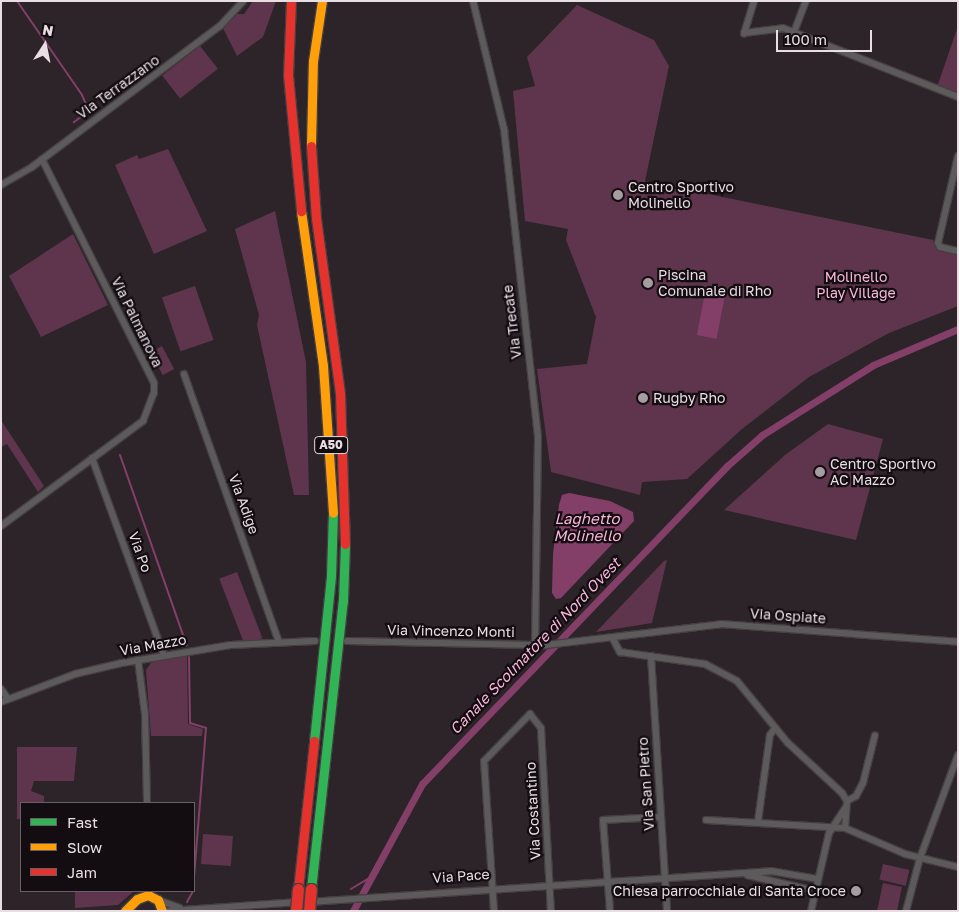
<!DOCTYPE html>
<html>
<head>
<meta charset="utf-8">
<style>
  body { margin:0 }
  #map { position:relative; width:959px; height:912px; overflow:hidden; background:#2c2428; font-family:"Golos Text",sans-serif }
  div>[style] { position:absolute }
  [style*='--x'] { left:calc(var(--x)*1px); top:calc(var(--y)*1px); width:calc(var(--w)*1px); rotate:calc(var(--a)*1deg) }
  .green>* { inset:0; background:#5e354c; transform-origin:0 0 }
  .water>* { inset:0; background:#843f69; transform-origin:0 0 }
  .stream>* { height:2px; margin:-1px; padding:0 1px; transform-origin:1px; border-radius:1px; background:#843f69 }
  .canal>* { height:7px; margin:-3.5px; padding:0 3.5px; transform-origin:3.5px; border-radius:3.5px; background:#843f69 }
  .roads { filter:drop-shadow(1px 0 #453f42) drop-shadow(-1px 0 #453f42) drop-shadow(0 1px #453f42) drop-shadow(0 -1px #453f42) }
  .street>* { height:6px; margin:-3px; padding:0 3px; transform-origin:3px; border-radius:3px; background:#5d5a5c }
  .fast>* { height:9px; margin:-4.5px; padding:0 4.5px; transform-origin:4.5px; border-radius:4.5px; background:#30b455 }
  .slow>* { height:9px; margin:-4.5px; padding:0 4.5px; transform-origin:4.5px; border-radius:4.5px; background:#ff9f0a }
  .jam>* { height:9px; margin:-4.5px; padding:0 4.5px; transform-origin:4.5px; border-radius:4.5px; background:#e5322d }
  .bridges { filter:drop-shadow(1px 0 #453f42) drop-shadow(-1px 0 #453f42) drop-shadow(0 1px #453f42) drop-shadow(0 -1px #453f42) }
  .jam-bridge>* { height:11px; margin:-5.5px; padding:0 5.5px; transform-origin:5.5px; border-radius:5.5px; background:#e5322d }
  .dots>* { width:14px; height:14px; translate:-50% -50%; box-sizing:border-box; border:2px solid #130c10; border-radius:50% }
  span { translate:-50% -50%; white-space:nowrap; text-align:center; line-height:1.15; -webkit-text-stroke:4.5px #130c10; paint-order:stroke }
  .shield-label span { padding:1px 4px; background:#130c10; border:1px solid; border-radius:4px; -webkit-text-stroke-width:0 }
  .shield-label { font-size:12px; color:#e8dee3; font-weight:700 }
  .street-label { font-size:14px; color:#e8dee3 }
  .poi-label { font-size:14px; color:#e8dee3 }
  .left { translate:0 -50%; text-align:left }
  .right { translate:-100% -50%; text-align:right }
  .park-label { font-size:14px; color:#fab9dc }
  .water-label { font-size:15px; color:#f7b6d9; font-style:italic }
  .frame { position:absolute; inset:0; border:2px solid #e8dee3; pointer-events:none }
  .legend { position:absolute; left:20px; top:802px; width:175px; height:90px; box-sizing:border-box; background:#130c10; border:1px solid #686064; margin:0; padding:6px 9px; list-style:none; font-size:15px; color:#e8dee3 }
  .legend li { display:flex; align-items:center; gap:10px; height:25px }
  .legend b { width:25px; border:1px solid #686064 }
  .north { position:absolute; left:20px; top:20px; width:50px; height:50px; -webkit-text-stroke:4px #130c10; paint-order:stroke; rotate:11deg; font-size:14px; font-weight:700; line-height:20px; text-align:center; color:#e8dee3 }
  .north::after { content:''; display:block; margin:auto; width:18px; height:22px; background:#e8dee3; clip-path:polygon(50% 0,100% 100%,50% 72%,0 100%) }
  .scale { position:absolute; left:776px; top:30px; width:96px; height:22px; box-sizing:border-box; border:2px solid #e8dee3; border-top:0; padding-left:6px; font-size:15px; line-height:18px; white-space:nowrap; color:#e8dee3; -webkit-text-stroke:4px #130c10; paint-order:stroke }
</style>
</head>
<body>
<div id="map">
  <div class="green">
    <i style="clip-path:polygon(253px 1px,276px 1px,263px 37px,237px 56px,223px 28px,237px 14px,244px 14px)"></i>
    <i style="clip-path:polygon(577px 5px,654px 40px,669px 66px,645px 181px,933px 240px,937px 250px,958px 255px,958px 306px,889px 333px,809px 377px,742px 429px,687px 479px,642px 482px,640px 495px,551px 472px,537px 369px,587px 364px,596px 317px,566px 240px,568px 229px,525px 221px,513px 91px,535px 86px,527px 57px)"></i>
    <i style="clip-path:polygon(958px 26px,958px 94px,937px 87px)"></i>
    <i style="left:200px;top:46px;width:29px;height:48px;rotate:52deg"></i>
    <i style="clip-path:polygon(168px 149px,207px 231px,154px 254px,115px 165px,137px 155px,139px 159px)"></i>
    <i style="clip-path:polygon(275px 211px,306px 362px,309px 495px,294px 495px,257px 325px,259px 315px,235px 229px)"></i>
    <i style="clip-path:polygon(73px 234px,108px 305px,41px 337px,9px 276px)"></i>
    <i style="left:195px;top:286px;width:57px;height:35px;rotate:71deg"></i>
    <i style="left:162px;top:346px;width:26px;height:13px;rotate:62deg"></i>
    <i style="clip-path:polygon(1px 420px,44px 486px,38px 492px,7px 444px,1px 447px)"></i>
    <i style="clip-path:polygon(828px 424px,883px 439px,856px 540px,724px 510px,785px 455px)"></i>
    <i style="clip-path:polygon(667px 560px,652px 623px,596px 632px,664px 561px)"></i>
    <i style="left:237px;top:572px;width:71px;height:19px;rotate:69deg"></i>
    <i style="clip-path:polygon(187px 654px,188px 724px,203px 729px,202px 736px,151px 736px,146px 670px,153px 660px)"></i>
    <i style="clip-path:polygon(17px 747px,77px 747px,74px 781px,34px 781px,31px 791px,44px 796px,44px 803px,21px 803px,21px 819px,17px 819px)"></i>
    <i style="left:203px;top:834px;width:30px;height:30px;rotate:4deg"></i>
    <i style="left:883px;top:864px;width:27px;height:16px;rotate:13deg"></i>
    <i style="clip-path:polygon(883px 883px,902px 887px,897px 911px,877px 911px)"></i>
    <i style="clip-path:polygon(75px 891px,134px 891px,118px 905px,75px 908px)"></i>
  </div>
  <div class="water">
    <i style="left:706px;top:288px;width:20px;height:48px;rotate:11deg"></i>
    <i style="clip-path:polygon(569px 493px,610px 501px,633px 512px,634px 521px,561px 598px,556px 599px,552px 593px,553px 554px,559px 505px,562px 495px)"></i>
  </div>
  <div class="stream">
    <i style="--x:17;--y:1;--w:114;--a:55.3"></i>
    <i style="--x:82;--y:95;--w:13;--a:67"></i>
    <i style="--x:87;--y:107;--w:7;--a:106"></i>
    <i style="--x:85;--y:114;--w:14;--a:144"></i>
    <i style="--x:120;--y:455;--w:202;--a:70.7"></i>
    <i style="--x:189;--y:657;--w:66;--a:89.1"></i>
    <i style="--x:190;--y:723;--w:17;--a:17"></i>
    <i style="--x:206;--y:728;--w:150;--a:94.6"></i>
    <i style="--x:351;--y:889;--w:23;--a:-31"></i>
    <i style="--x:187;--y:902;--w:13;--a:-61"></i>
  </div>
  <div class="canal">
    <i style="--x:353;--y:911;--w:145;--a:-61.5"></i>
    <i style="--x:422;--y:784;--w:441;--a:-46.2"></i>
    <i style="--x:727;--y:466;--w:47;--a:-41.5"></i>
    <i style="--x:762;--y:435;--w:131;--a:-32.2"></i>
    <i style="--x:873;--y:365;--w:92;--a:-23"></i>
  </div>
  <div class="roads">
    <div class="street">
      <i style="--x:473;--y:1;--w:132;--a:76.4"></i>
      <i style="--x:504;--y:129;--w:309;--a:83.7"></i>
      <i style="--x:538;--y:436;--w:209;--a:90.8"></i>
      <i style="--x:754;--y:1;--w:34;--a:107"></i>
      <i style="--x:744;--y:33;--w:39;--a:-7"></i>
      <i style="--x:783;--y:28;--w:188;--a:21.5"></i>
      <i style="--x:794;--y:32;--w:33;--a:-69"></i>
      <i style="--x:958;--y:156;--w:89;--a:102.9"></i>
      <i style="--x:938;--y:243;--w:4;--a:63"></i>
      <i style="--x:940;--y:247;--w:18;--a:13"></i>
      <i style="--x:1;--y:185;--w:36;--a:-30"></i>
      <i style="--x:32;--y:167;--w:235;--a:-36.9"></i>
      <i style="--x:220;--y:26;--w:34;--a:-47"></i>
      <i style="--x:184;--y:374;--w:285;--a:70.5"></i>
      <i style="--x:92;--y:458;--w:211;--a:70"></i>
      <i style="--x:1;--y:526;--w:177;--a:-36.5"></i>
      <i style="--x:143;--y:421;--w:30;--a:-69"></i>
      <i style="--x:154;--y:393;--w:10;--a:-90"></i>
      <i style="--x:154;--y:383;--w:250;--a:-116.6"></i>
      <i style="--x:613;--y:639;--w:15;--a:62"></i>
      <i style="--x:620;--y:652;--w:86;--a:8"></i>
      <i style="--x:705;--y:664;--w:36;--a:28"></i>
      <i style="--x:737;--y:681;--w:80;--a:50.6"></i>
      <i style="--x:788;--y:743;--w:74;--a:42.8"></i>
      <i style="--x:842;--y:793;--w:9;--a:58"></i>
      <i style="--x:847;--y:801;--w:27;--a:94"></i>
      <i style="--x:347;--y:641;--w:199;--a:1.2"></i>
      <i style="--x:546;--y:645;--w:176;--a:-6.8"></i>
      <i style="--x:721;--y:624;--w:238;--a:4.3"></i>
      <i style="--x:651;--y:656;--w:256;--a:86.4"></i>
      <i style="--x:138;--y:660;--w:54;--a:82.6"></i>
      <i style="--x:145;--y:714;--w:89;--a:88.7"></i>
      <i style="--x:1;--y:689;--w:12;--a:55"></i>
      <i style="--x:1;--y:702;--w:79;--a:-20.7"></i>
      <i style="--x:75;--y:674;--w:48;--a:-13.2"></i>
      <i style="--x:122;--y:663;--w:110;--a:-9.4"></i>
      <i style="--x:231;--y:645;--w:84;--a:-2.7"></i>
      <i style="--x:847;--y:801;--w:10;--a:-29"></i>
      <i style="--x:856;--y:796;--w:15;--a:-62"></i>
      <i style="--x:863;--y:783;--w:49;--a:-76"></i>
      <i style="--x:706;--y:820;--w:139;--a:3.3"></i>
      <i style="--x:845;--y:828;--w:65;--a:23.4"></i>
      <i style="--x:905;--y:854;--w:55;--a:13.8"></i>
      <i style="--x:758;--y:821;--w:87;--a:-82.1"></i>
      <i style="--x:770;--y:735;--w:9;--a:-54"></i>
      <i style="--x:747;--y:875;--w:70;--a:13.2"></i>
      <i style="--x:158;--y:900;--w:23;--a:20"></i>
      <i style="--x:309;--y:902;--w:463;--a:-3.8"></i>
      <i style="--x:771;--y:871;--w:48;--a:9.7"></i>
      <i style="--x:169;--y:911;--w:130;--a:-4"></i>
      <i style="--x:494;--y:911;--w:150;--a:-93.8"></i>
      <i style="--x:484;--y:761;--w:66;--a:-45.6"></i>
      <i style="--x:530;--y:714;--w:18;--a:52"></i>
      <i style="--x:541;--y:728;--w:183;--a:86.9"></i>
      <i style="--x:610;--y:911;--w:91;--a:-94.4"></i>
      <i style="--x:603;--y:820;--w:58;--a:-3"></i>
      <i style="--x:811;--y:911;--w:80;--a:-77"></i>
      <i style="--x:829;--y:833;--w:30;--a:-57"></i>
      <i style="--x:906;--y:911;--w:55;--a:-75.2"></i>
      <i style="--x:920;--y:858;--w:110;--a:-69.7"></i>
    </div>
    <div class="fast">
      <i style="--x:314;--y:741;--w:166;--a:-84.1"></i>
      <i style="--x:331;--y:576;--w:63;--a:-88.2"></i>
      <i style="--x:311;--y:889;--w:290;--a:-83.7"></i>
      <i style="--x:343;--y:601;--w:57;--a:-88"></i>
    </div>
    <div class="slow">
      <i style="--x:311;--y:146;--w:85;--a:-88.7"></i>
      <i style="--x:313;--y:61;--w:61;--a:-81.5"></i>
      <i style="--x:301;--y:211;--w:157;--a:81.9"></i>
      <i style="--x:323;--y:366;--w:147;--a:86.1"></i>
      <i style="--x:125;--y:911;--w:17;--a:-45"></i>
      <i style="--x:137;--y:899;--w:12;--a:-20"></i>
      <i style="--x:148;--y:895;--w:11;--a:27"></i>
      <i style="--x:158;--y:900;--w:12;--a:70"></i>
    </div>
    <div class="jam">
      <i style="--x:291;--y:1;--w:74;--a:92.3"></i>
      <i style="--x:288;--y:75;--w:137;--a:84.5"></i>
      <i style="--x:311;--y:146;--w:72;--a:86"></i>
      <i style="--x:316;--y:218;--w:178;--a:82.2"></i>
      <i style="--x:340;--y:394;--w:150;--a:88.1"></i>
      <i style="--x:298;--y:889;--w:149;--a:-83.8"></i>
    </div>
  </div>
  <div class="bridges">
    <div class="jam-bridge">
      <i style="--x:296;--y:911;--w:22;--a:-85"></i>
      <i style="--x:309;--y:911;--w:22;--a:-85"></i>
    </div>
  </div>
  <div class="dots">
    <i style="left:618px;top:195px;background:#a69da2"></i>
    <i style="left:648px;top:283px;background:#a69da2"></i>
    <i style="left:643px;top:398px;background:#a69da2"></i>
    <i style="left:820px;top:472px;background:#a69da2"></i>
    <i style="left:856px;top:891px;background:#a69da2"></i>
  </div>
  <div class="shield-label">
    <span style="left:331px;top:445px">A50</span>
  </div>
  <div class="street-label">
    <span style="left:118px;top:87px;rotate:-36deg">Via Terrazzano</span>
    <span style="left:137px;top:322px;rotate:64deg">Via Palmanova</span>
    <span style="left:512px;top:322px;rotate:-97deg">Via Trecate</span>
    <span style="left:244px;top:504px;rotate:70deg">Via Adige</span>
    <span style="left:140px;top:552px;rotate:70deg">Via Po</span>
    <span style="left:788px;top:616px;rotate:4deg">Via Ospiate</span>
    <span style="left:451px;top:631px;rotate:1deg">Via Vincenzo Monti</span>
    <span style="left:153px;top:645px;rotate:-10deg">Via Mazzo</span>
    <span style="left:646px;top:784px;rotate:-94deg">Via San Pietro</span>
    <span style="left:533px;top:811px;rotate:-93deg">Via Costantino</span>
    <span style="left:461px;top:876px;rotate:-4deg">Via Pace</span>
  </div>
  <div class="poi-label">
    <span class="left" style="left:628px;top:195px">Centro Sportivo<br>Molinello</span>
    <span class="left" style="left:658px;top:283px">Piscina<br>Comunale di Rho</span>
    <span class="left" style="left:653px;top:398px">Rugby Rho</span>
    <span class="left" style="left:830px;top:472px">Centro Sportivo<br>AC Mazzo</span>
    <span class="right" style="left:846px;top:891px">Chiesa parrocchiale di Santa Croce</span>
  </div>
  <div class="park-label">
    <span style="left:856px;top:285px">Molinello<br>Play Village</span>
  </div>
  <div class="water-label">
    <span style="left:587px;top:527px">Laghetto<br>Molinello</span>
    <span style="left:535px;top:646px;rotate:-46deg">Canale Scolmatore di Nord Ovest</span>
  </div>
  <div class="frame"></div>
  <ul class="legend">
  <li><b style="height:6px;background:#30b455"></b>Fast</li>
  <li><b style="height:6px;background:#ff9f0a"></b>Slow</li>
  <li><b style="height:6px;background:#e5322d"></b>Jam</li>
  </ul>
  <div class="north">N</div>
  <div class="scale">100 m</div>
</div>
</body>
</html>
